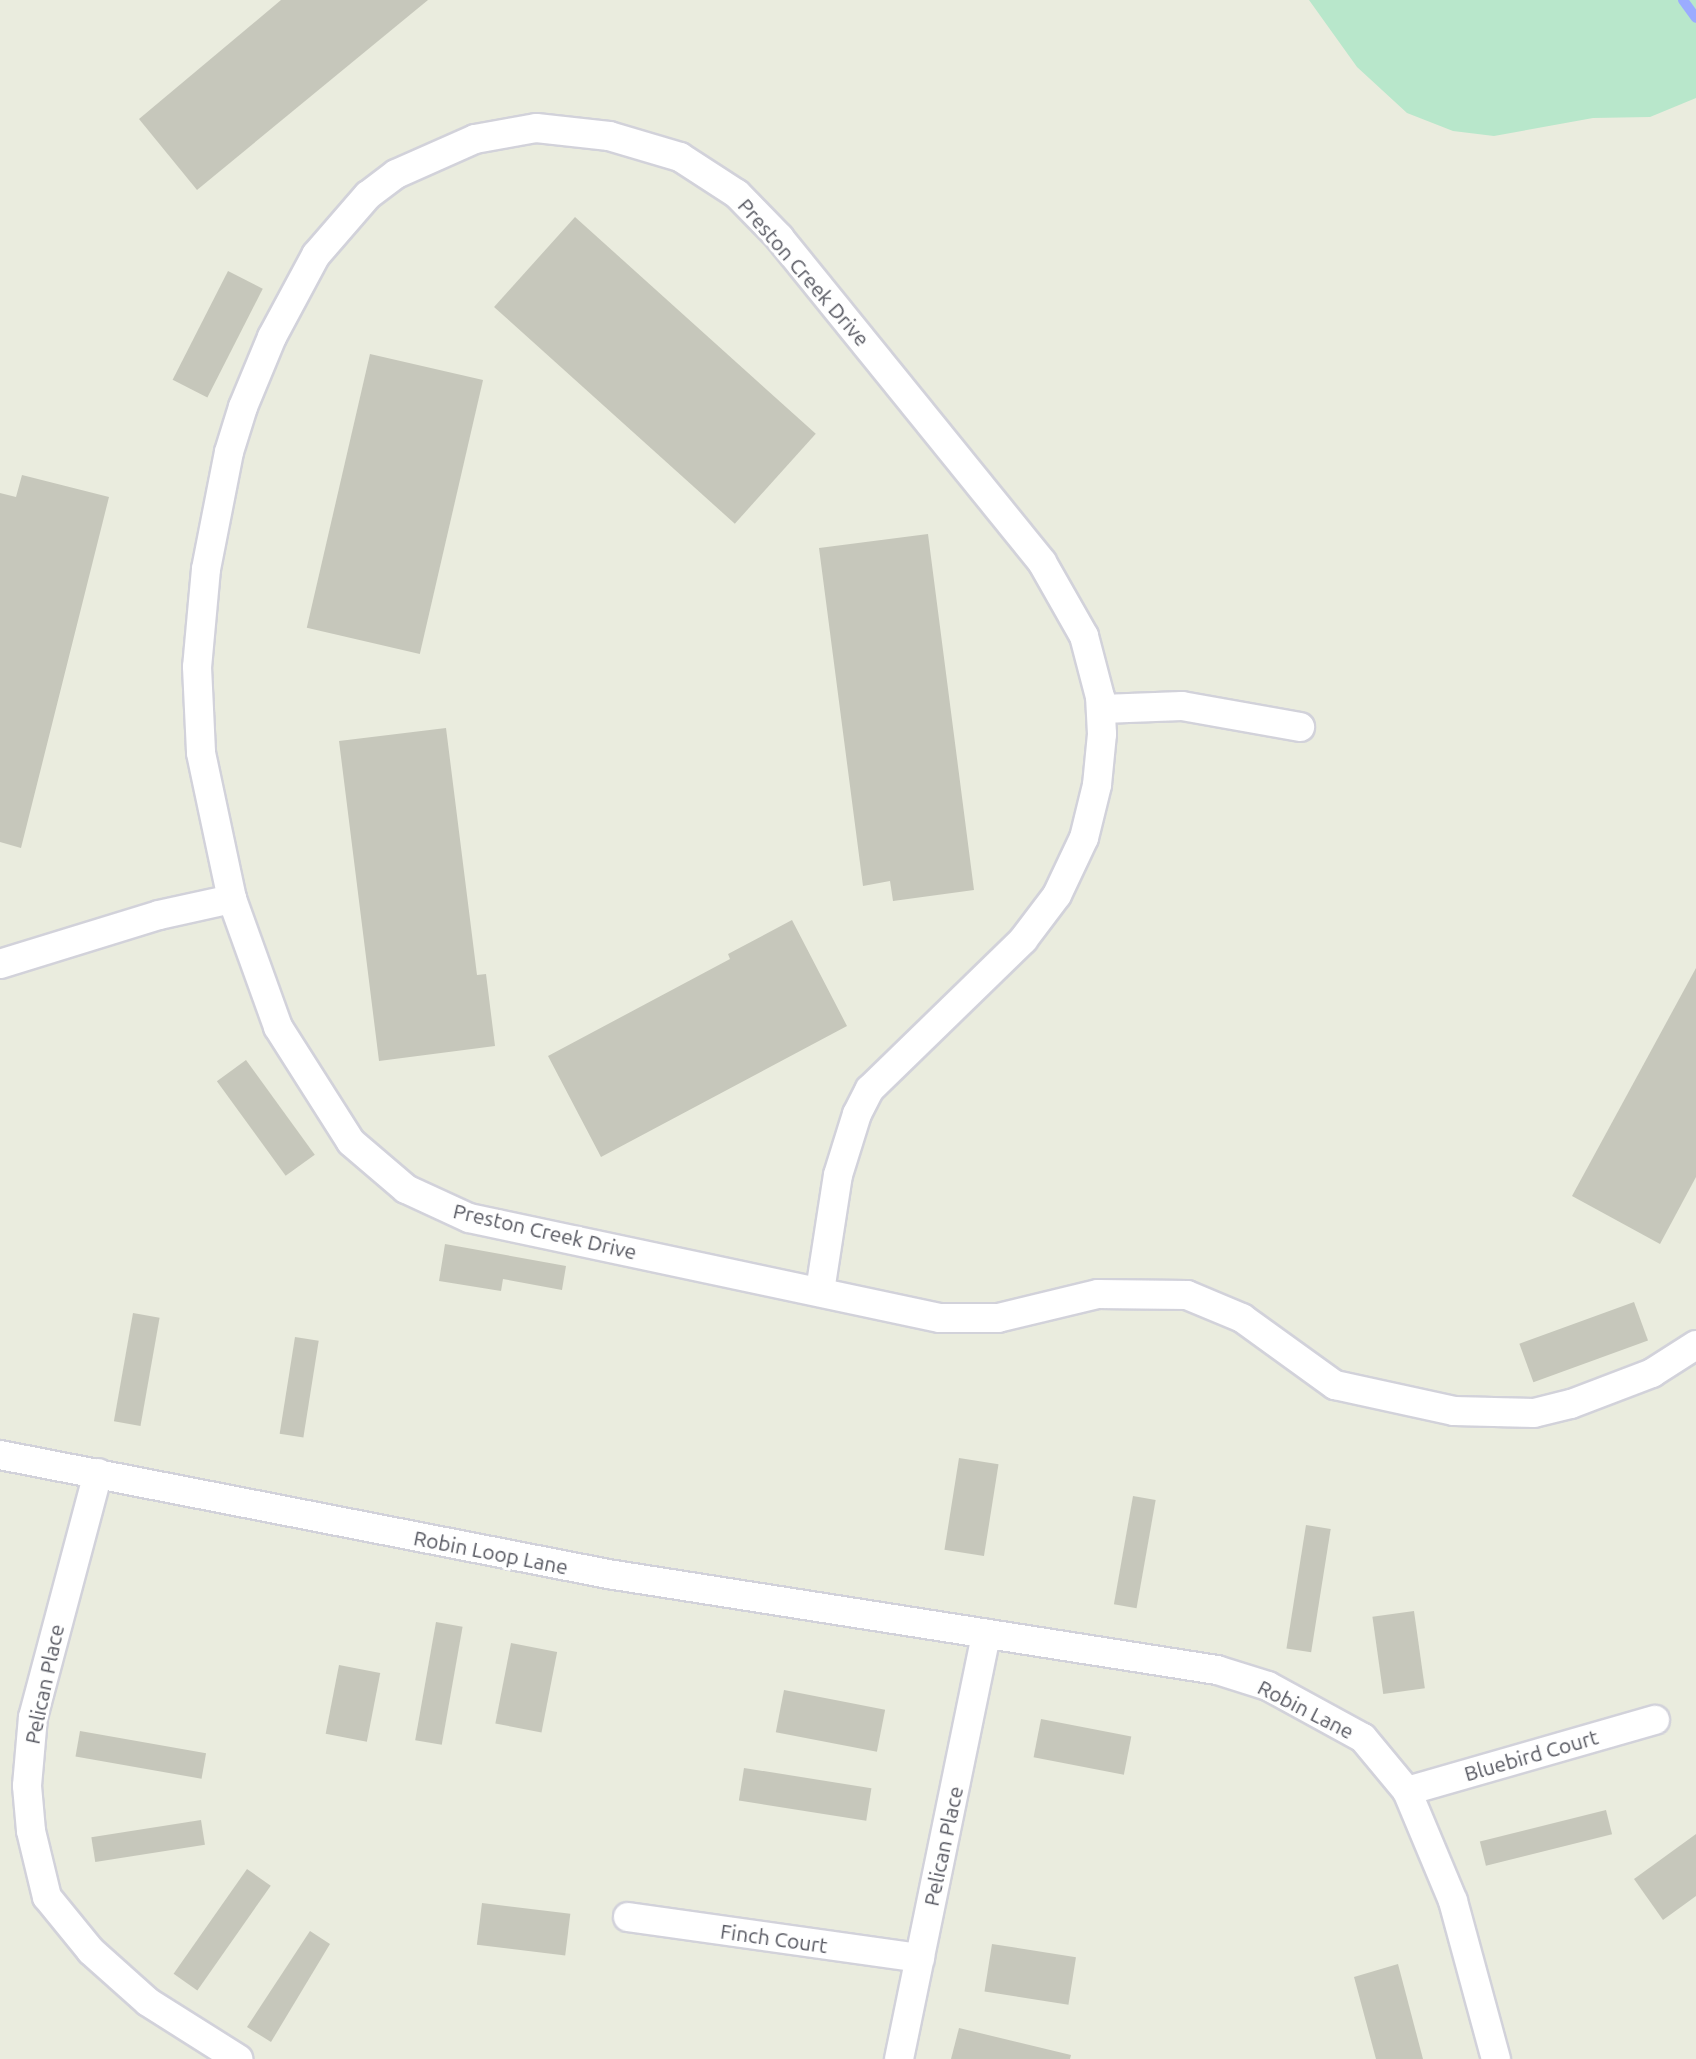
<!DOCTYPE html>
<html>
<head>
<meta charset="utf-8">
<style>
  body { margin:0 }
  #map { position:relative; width:1696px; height:2059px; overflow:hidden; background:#eaecde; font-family:Ubuntu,sans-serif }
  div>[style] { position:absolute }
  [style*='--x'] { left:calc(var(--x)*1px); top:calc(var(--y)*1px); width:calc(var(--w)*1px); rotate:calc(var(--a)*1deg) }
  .green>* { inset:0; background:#b8e7cb }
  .stream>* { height:10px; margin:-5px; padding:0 5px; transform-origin:5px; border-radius:5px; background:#9bacff }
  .building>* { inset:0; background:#c6c7bb; transform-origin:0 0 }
  .roads { filter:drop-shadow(2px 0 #d2d2da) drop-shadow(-2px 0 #d2d2da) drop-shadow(0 2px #d2d2da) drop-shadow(0 -2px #d2d2da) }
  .minor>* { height:28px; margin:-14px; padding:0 14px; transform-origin:14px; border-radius:14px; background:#fff }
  span { translate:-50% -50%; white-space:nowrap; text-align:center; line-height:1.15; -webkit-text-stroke:6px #fff; paint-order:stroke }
  .street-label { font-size:21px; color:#575861 }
</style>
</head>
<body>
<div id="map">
  <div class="green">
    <i style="clip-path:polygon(1309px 0,1696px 0,1696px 98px,1650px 117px,1593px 118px,1494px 136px,1453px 131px,1407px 113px,1357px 67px)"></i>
  </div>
  <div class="stream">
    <i style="--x:1683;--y:0;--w:22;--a:54"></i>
  </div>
  <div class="building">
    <i style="clip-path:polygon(281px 0,428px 0,197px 190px,139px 119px)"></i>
    <i style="left:575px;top:217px;width:324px;height:121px;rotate:42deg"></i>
    <i style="left:228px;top:271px;width:39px;height:122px;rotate:27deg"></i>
    <i style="left:370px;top:354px;width:116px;height:281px;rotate:13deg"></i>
    <i style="clip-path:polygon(22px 475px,109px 497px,21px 848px,0 842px,0 493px,16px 497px)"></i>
    <i style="clip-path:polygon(928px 534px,974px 890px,893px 901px,890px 881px,863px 886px,819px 548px)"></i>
    <i style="clip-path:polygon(446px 728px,477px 975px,486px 974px,495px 1046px,379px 1061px,339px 741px)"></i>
    <i style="clip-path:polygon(792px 920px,847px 1026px,601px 1157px,548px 1056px,730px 959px,728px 954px)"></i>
    <i style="clip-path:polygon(1696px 968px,1696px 1177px,1660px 1244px,1572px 1196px)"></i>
    <i style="left:246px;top:1060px;width:117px;height:36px;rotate:54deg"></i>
    <i style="clip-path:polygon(445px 1244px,566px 1266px,562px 1290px,503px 1279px,501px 1291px,439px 1281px)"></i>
    <i style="left:1634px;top:1302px;width:41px;height:122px;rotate:70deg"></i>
    <i style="left:133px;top:1313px;width:27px;height:110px;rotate:10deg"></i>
    <i style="left:295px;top:1337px;width:24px;height:98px;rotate:9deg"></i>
    <i style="left:959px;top:1458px;width:40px;height:93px;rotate:9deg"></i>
    <i style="left:1133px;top:1496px;width:23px;height:110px;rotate:10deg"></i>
    <i style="left:1306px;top:1525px;width:25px;height:125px;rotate:9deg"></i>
    <i style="left:1414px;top:1611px;width:78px;height:42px;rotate:82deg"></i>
    <i style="left:436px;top:1622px;width:27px;height:120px;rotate:10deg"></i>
    <i style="left:511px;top:1643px;width:47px;height:82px;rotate:11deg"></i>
    <i style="left:339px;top:1665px;width:42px;height:70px;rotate:11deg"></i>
    <i style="left:784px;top:1690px;width:103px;height:43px;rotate:11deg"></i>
    <i style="left:1041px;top:1719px;width:92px;height:39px;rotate:11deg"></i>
    <i style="left:80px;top:1731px;width:128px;height:26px;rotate:10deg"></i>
    <i style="left:744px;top:1768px;width:129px;height:33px;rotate:9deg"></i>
    <i style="left:1606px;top:1810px;width:25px;height:130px;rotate:76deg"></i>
    <i style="left:201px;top:1820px;width:25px;height:111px;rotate:81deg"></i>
    <i style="clip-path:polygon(1696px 1834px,1696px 1896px,1663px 1920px,1634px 1879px)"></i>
    <i style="left:247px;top:1869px;width:29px;height:128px;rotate:35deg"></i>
    <i style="left:482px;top:1903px;width:89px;height:42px;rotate:7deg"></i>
    <i style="clip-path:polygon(310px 1931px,330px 1944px,271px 2042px,247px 2027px)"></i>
    <i style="left:992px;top:1944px;width:85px;height:48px;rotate:9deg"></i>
    <i style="clip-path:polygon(1398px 1964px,1423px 2059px,1376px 2059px,1354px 1977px)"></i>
    <i style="clip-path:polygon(959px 2028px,1071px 2055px,1070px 2059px,951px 2059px)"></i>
  </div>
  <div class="roads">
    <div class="minor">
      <i style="--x:1102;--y:709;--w:80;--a:-2.1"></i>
      <i style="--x:1182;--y:706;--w:120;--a:10.1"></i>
      <i style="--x:0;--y:964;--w:166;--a:-17.1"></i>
      <i style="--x:159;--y:915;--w:75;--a:-12.4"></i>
      <i style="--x:820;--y:1291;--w:117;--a:-81.2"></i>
      <i style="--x:838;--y:1175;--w:64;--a:-72.7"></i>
      <i style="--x:857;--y:1114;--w:28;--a:-63"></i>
      <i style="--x:870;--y:1089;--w:214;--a:-44.2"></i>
      <i style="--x:1023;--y:940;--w:56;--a:-52.9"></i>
      <i style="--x:1057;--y:895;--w:63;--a:-64.7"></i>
      <i style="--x:1084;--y:838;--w:55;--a:-76.2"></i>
      <i style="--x:1097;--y:785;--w:51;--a:-84.4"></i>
      <i style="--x:1102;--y:734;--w:37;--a:-93"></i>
      <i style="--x:1100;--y:697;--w:63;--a:-104.7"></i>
      <i style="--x:1084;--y:636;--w:85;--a:-119.6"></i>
      <i style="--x:1042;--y:562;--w:417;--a:-129"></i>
      <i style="--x:780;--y:238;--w:62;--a:-134.3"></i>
      <i style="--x:737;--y:194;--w:68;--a:-147"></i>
      <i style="--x:680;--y:157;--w:74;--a:-163.5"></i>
      <i style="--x:609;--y:136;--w:73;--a:-173.7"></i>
      <i style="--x:536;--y:128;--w:62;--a:169.8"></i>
      <i style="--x:475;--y:139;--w:86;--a:156.1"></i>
      <i style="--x:396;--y:174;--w:35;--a:143"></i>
      <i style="--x:368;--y:195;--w:79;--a:130.9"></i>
      <i style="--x:316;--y:255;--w:93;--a:118.2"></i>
      <i style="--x:272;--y:337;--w:76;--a:112.5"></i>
      <i style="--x:243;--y:407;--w:47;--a:107.3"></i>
      <i style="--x:229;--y:452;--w:119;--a:101.1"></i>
      <i style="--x:206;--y:569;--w:98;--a:95.2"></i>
      <i style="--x:197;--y:667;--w:86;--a:87.3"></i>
      <i style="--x:201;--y:753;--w:149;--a:78"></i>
      <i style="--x:232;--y:899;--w:136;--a:70.2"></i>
      <i style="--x:278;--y:1027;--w:136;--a:57.6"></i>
      <i style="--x:351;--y:1142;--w:72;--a:40.5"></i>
      <i style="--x:406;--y:1189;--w:69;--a:24.7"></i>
      <i style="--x:469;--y:1218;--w:481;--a:12"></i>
      <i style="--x:940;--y:1318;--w:58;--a:0"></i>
      <i style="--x:998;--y:1318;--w:103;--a:-13.5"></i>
      <i style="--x:1098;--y:1294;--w:89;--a:0.6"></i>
      <i style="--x:1187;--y:1295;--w:60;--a:22.7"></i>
      <i style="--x:1242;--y:1318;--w:115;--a:35.8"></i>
      <i style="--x:1335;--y:1385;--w:122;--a:12.3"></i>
      <i style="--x:1454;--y:1411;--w:80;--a:1.4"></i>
      <i style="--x:1534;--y:1413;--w:38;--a:-14"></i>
      <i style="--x:1571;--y:1404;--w:87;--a:-20.9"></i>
      <i style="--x:1652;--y:1373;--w:52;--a:-32.5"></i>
      <i style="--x:0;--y:1455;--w:620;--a:11.07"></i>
      <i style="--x:608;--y:1574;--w:617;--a:8.96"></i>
      <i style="--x:1217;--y:1670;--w:53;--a:17.4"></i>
      <i style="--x:1268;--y:1686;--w:108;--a:28.7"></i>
      <i style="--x:1363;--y:1738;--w:69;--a:50.3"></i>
      <i style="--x:1407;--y:1791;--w:119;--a:67.3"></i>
      <i style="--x:1453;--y:1901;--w:164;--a:74.8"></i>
      <i style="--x:98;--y:1473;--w:253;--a:104.9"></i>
      <i style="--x:33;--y:1717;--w:69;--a:95"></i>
      <i style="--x:27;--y:1786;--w:45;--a:84.9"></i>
      <i style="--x:31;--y:1831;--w:68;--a:76.4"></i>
      <i style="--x:47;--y:1897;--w:70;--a:50.8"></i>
      <i style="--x:91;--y:1951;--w:76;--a:41.8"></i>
      <i style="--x:148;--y:2002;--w:107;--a:32.3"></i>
      <i style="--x:1407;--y:1791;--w:258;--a:-16"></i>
      <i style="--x:628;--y:1917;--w:295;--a:8"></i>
      <i style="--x:899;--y:2059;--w:434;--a:-78.4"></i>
    </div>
  </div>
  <div class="street-label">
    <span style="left:804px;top:272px;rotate:49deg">Preston Creek Drive</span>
    <span style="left:545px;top:1231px;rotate:13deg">Preston Creek Drive</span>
    <span style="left:491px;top:1552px;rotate:11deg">Robin Loop Lane</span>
    <span style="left:44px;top:1684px;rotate:-78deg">Pelican Place</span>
    <span style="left:1306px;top:1709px;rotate:27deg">Robin Lane</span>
    <span style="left:1531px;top:1755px;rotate:-16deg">Bluebird Court</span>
    <span style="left:943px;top:1846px;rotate:-78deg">Pelican Place</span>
    <span style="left:774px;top:1938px;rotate:8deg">Finch Court</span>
  </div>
</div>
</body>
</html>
